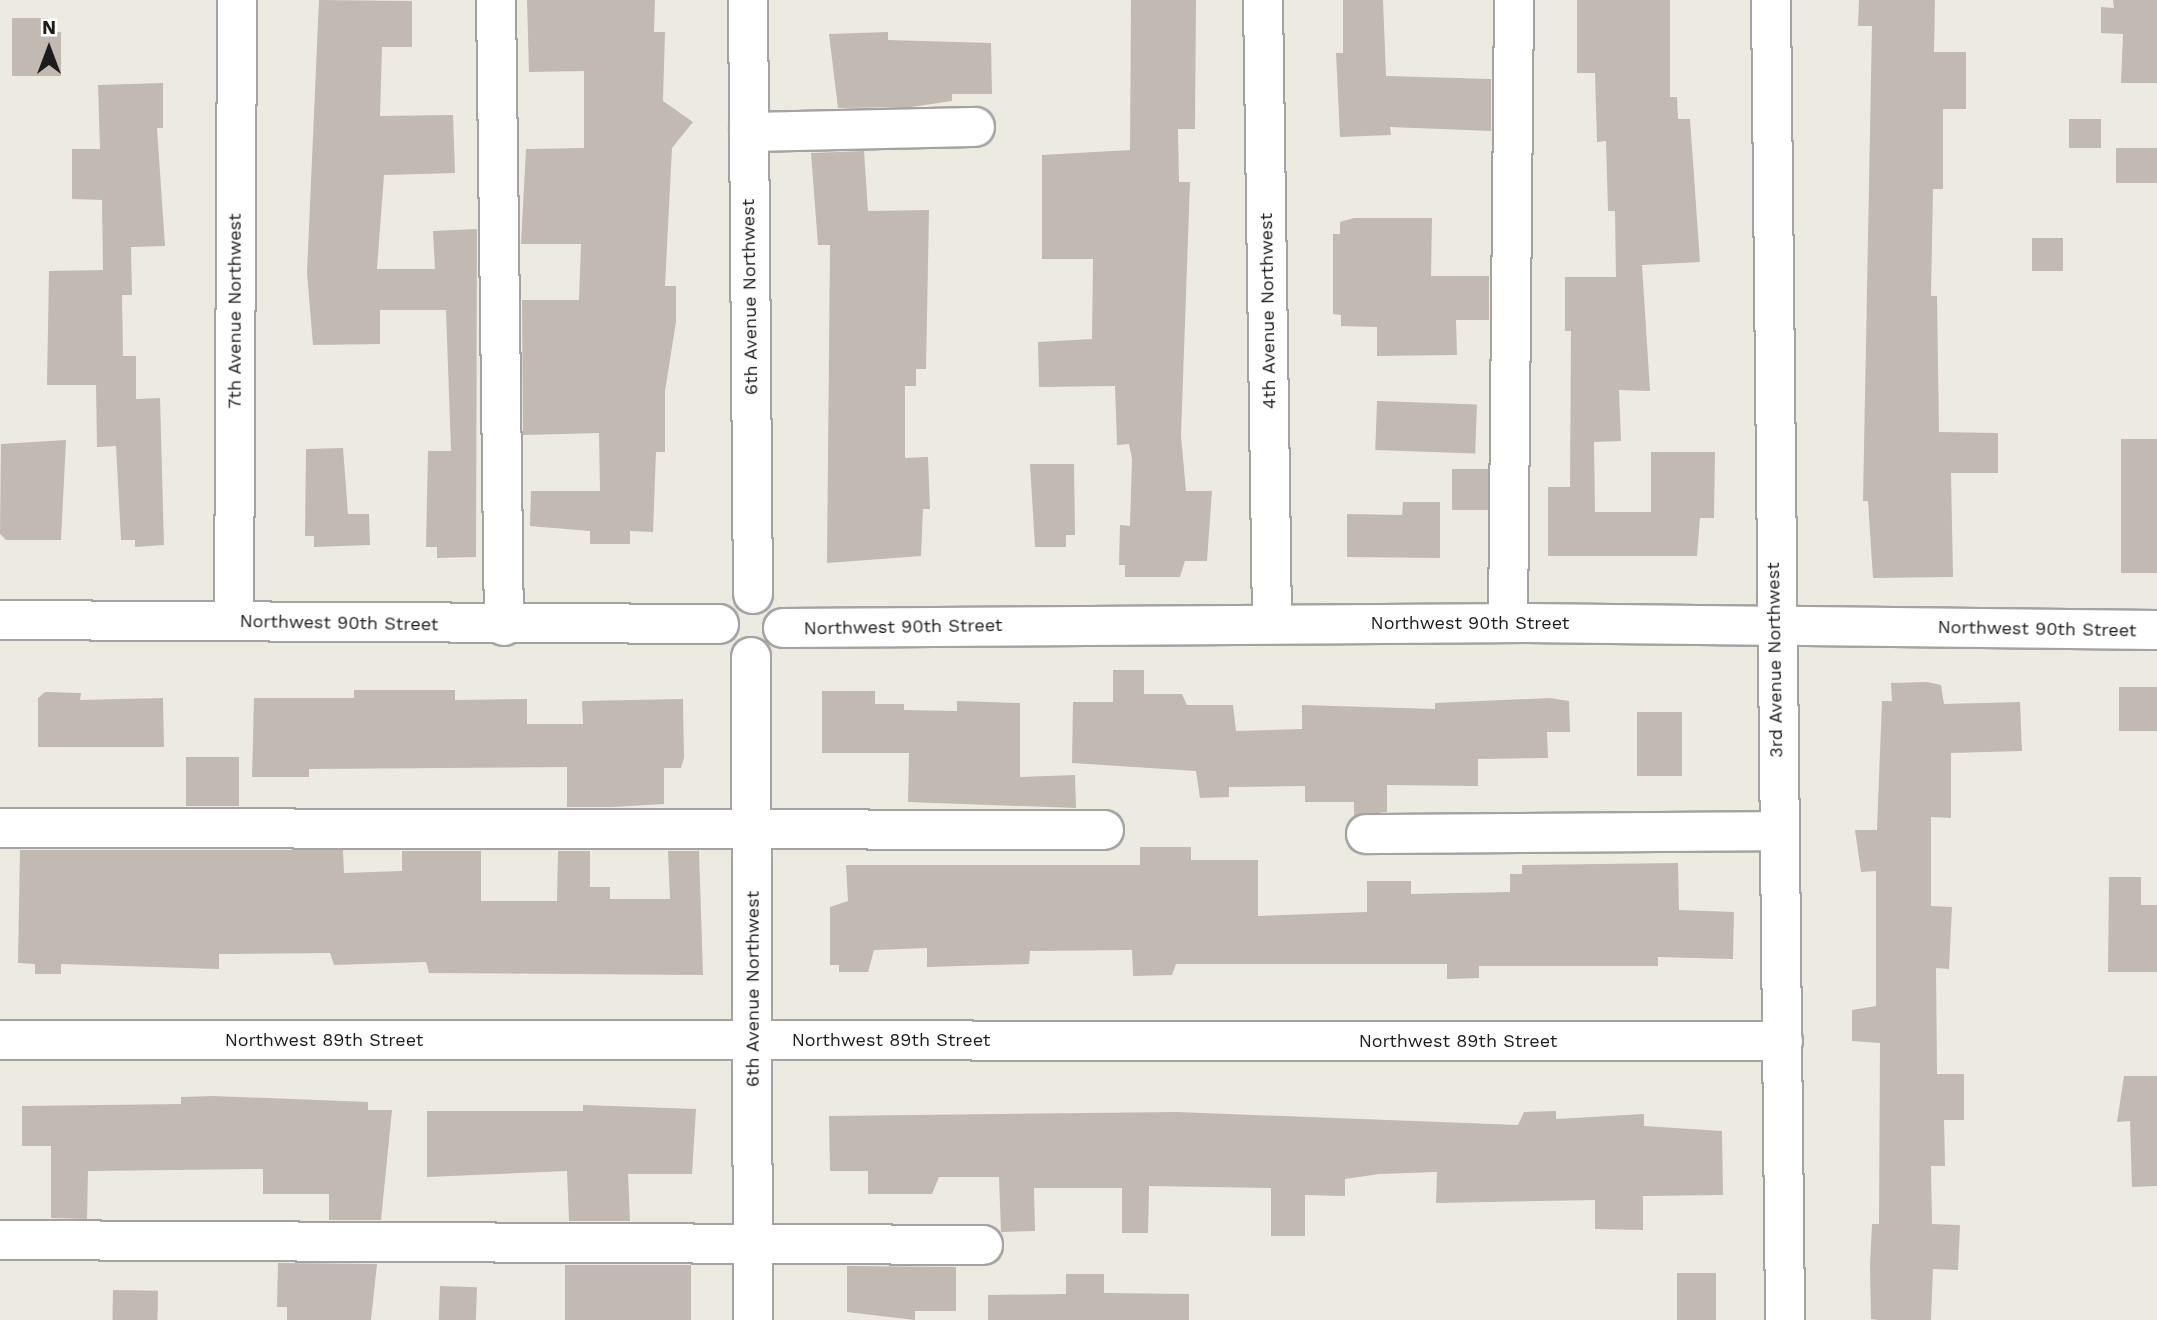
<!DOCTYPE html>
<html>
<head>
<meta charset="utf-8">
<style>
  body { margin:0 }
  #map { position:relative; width:2157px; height:1320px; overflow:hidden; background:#edeae2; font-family:"Work Sans",sans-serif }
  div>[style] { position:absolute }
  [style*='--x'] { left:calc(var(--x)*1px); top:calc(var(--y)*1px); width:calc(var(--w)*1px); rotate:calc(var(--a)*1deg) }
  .building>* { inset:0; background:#c1b9b2; transform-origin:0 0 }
  .roads { filter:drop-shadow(2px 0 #a3a3a3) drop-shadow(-2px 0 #a3a3a3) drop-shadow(0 2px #a3a3a3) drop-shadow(0 -2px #a3a3a3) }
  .minor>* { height:38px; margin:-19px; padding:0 19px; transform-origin:19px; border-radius:19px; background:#fff }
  span { translate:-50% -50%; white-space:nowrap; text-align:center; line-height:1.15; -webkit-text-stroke:6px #fff; paint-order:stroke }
  .street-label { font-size:18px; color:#1c1c1c }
  .north { position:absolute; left:14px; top:14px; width:70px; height:70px; -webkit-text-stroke:5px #fff; paint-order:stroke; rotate:0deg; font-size:19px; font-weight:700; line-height:28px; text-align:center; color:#1c1c1c }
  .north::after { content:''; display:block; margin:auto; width:24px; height:32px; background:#1c1c1c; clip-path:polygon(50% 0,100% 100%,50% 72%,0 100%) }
</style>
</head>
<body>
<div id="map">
  <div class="building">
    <i style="clip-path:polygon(319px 0,412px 1px,412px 47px,382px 47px,380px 116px,453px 115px,455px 173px,384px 175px,377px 269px,435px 269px,433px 231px,477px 229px,476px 557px,437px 558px,437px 547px,426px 547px,428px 451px,451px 451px,446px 310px,380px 310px,380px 344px,313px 345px,307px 273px)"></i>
    <i style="clip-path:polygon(527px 0,655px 0,654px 32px,665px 32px,663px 101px,693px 122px,672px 148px,665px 286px,676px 286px,676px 322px,665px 391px,665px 452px,656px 452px,653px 532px,630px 531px,630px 544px,590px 544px,590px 531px,530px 526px,531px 491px,600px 491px,599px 433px,523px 435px,522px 300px,579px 300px,581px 244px,521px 244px,526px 149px,584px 148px,584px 71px,529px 72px)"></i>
    <i style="clip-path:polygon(1131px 0,1196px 0,1195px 129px,1178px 129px,1179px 182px,1190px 182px,1181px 436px,1186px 491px,1212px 491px,1207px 561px,1185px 561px,1180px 577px,1125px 577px,1125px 565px,1119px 565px,1120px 525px,1130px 526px,1132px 459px,1129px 444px,1117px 445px,1115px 386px,1039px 387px,1038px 342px,1092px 339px,1093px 259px,1042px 259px,1042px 155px,1130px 150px)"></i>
    <i style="clip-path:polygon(1343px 0,1383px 0,1386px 76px,1491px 79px,1491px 131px,1390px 127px,1391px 135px,1340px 137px,1336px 53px,1343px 53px)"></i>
    <i style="clip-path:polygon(1577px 0,1670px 0,1670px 97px,1677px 97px,1678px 119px,1690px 119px,1700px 262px,1642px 265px,1650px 391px,1619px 390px,1621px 441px,1594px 442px,1595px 512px,1651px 512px,1651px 452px,1715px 452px,1714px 518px,1700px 518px,1697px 556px,1548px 556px,1548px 487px,1570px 487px,1571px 331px,1565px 331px,1565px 277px,1616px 277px,1615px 211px,1608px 211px,1606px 141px,1597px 142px,1595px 73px,1577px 73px)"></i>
    <i style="clip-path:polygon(1859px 0,1935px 0,1934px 52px,1966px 52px,1966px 109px,1943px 109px,1943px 189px,1933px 189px,1931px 296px,1937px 296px,1939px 432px,1998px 433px,1998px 473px,1951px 473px,1953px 577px,1873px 578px,1868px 501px,1863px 501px,1872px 26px,1858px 26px)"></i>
    <i style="clip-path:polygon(2113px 0,2157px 0,2157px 83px,2121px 83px,2123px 34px,2101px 33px,2101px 7px,2114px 8px)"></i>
    <i style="clip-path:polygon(12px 18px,48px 18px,48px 32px,61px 32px,61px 76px,12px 76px)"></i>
    <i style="clip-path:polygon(888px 32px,888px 40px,991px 43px,992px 94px,952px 94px,952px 101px,911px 107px,838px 108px,829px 34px)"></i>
    <i style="clip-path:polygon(163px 83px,163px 128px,157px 128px,165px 246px,131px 247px,132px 295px,122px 295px,123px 356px,136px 356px,136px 399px,160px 398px,164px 545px,135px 547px,135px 540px,121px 540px,116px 446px,97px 447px,96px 385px,47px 385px,49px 271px,103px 270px,102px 200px,72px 199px,72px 149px,100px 149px,98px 85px)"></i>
    <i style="left:2069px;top:119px;width:32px;height:29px"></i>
    <i style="left:2116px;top:148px;width:41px;height:35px"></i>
    <i style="clip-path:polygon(864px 151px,868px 211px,929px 210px,926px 369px,916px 369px,916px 386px,905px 386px,905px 458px,928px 457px,930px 509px,923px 509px,921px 556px,827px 563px,830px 245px,818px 245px,811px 153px)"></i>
    <i style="clip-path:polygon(1354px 218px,1432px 218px,1431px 276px,1489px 276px,1489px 320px,1456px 320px,1457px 355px,1377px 356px,1377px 327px,1341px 326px,1341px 315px,1333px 314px,1333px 234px,1340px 234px,1340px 222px)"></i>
    <i style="left:2032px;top:238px;width:31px;height:33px"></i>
    <i style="left:1377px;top:401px;width:100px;height:49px;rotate:2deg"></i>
    <i style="left:2121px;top:439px;width:36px;height:134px"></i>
    <i style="clip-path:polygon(66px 440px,61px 540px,6px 540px,0 534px,1px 444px)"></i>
    <i style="clip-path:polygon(343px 448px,348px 514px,369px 514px,370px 545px,314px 547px,314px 536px,305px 536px,306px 449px)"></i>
    <i style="clip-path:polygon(1030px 464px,1074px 464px,1075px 535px,1066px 535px,1066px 547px,1035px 547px)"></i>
    <i style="left:1452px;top:469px;width:36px;height:41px"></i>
    <i style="clip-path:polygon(1403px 502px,1440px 502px,1440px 558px,1347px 557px,1347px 514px,1402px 515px)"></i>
    <i style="clip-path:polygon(1113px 670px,1144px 670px,1144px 694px,1182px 694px,1187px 705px,1233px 705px,1236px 731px,1302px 729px,1302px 705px,1435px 709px,1435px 703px,1550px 698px,1569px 701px,1570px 732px,1547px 732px,1548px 758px,1478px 759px,1478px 786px,1387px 785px,1387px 812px,1354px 816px,1354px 802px,1305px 802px,1305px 786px,1229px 787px,1229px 797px,1200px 798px,1196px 771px,1072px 763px,1073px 702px,1113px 702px)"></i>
    <i style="clip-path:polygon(1927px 682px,1941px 685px,1944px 704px,2020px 702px,2022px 751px,1951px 753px,1951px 818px,1931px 817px,1931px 906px,1952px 907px,1949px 969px,1936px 968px,1937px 1074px,1964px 1074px,1964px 1120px,1944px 1120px,1945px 1166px,1931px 1166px,1932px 1224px,1960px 1225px,1958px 1270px,1933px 1269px,1931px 1320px,1878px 1320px,1871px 1319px,1870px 1266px,1872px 1224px,1879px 1224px,1880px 1043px,1852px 1041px,1852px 1010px,1876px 1006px,1876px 871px,1861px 872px,1855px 830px,1877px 830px,1882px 701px,1892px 701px,1891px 683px)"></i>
    <i style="left:2119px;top:687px;width:38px;height:44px"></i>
    <i style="clip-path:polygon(354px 690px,455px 690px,455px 700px,527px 699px,527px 724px,583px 724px,582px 701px,683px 699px,684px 758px,681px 768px,664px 768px,664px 804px,612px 807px,567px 807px,567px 767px,309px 769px,309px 777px,252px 777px,254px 698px,354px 698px)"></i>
    <i style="clip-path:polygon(822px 691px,875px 691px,875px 704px,904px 704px,904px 710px,957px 711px,957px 701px,1020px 703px,1020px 777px,1075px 775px,1076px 808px,908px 802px,909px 753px,822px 753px)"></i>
    <i style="clip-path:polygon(45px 692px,81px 693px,80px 700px,163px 698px,164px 747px,38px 747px,38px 698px)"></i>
    <i style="left:1682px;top:712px;width:64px;height:45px;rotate:90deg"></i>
    <i style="left:186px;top:757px;width:53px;height:49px"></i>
    <i style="clip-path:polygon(1140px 847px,1191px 847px,1191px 860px,1258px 860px,1258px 916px,1367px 912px,1367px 881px,1411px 881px,1411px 894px,1510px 892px,1510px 874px,1522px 874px,1522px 865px,1678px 863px,1679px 910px,1734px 912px,1733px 959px,1658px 957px,1658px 966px,1479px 966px,1479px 978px,1447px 979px,1447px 964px,1176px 964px,1172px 975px,1133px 976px,1132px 950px,1030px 951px,1029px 964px,927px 967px,927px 948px,874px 950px,868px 972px,839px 972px,839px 965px,830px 965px,830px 907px,848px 901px,846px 865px,1140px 865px)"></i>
    <i style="clip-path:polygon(20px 850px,343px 850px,344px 873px,402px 871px,402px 851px,481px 851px,481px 901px,557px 901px,558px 851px,590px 851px,590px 887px,610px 887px,610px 899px,670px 899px,668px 851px,699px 851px,703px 975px,429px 973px,426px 962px,334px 965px,330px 953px,219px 954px,219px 969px,61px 964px,61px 974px,35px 974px,35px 964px,18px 963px)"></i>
    <i style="clip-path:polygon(2109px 877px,2141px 877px,2141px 905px,2157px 905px,2157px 972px,2108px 972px)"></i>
    <i style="clip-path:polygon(2124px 1076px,2157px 1076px,2157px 1186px,2132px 1187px,2130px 1121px,2117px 1122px)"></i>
    <i style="clip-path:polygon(213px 1096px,368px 1102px,368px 1110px,392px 1110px,381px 1220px,329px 1220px,329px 1194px,263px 1194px,263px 1169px,88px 1171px,87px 1219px,51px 1218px,51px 1146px,22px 1146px,22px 1106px,181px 1104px,181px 1097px)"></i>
    <i style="clip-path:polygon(583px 1105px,696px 1109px,692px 1174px,628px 1174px,630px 1221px,569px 1221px,567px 1171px,427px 1177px,427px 1111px,583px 1111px)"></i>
    <i style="clip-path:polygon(1556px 1111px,1556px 1119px,1644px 1114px,1644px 1126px,1722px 1131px,1723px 1195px,1643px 1196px,1643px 1230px,1595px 1229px,1595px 1200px,1436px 1203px,1437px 1172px,1379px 1174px,1345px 1179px,1345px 1196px,1305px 1195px,1305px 1236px,1271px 1236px,1271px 1188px,1149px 1186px,1148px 1233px,1122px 1233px,1122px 1188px,1034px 1188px,1035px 1231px,1001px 1232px,999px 1177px,939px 1177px,932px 1194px,868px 1194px,868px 1171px,830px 1171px,829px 1116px,1176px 1112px,1518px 1125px,1524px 1112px)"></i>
    <i style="clip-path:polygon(278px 1263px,377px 1264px,371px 1320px,287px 1320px,287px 1307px,277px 1307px)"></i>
    <i style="left:565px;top:1265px;width:126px;height:55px"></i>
    <i style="clip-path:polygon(847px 1266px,956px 1267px,956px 1311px,915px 1311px,915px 1320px,847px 1312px)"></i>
    <i style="left:1677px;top:1273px;width:39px;height:47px"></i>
    <i style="clip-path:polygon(1066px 1274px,1104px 1274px,1104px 1293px,1189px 1294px,1189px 1320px,988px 1320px,988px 1295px,1066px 1294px)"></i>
    <i style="left:440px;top:1286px;width:37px;height:34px;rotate:2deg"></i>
    <i style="left:113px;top:1290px;width:45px;height:30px;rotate:1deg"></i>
  </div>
  <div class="roads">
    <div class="minor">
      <i style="--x:496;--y:0;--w:626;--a:89.27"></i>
      <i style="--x:748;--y:0;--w:594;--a:89.52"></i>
      <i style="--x:1263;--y:0;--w:623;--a:89.17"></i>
      <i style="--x:1771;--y:0;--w:1320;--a:89.39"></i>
      <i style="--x:749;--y:132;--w:226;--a:-1.3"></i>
      <i style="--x:0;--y:620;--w:719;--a:0.32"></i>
      <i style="--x:234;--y:621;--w:621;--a:-89.72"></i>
      <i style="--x:1508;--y:623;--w:623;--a:-89.45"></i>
      <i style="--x:783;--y:628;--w:743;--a:-0.39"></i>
      <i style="--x:1526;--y:623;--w:631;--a:0.64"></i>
      <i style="--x:751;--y:657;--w:663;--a:89.83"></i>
      <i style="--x:0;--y:828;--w:1104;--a:0.1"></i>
      <i style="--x:1366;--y:834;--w:412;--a:-0.4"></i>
      <i style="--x:0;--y:1040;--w:1783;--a:0.03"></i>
      <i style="--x:0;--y:1240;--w:983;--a:0.29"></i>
    </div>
  </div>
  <div class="street-label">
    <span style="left:750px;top:297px;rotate:-91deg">6th Avenue Northwest</span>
    <span style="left:235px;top:311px;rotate:-90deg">7th Avenue Northwest</span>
    <span style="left:1268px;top:311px;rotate:-91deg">4th Avenue Northwest</span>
    <span style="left:339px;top:623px;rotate:1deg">Northwest 90th Street</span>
    <span style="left:1470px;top:623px">Northwest 90th Street</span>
    <span style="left:903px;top:627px;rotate:-1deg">Northwest 90th Street</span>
    <span style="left:2037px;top:629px;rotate:1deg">Northwest 90th Street</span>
    <span style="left:1775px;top:660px;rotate:-91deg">3rd Avenue Northwest</span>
    <span style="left:753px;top:989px;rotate:-90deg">6th Avenue Northwest</span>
    <span style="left:324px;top:1040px">Northwest 89th Street</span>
    <span style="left:891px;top:1040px">Northwest 89th Street</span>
    <span style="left:1458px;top:1041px">Northwest 89th Street</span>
  </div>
  <div class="north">N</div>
</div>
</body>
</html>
